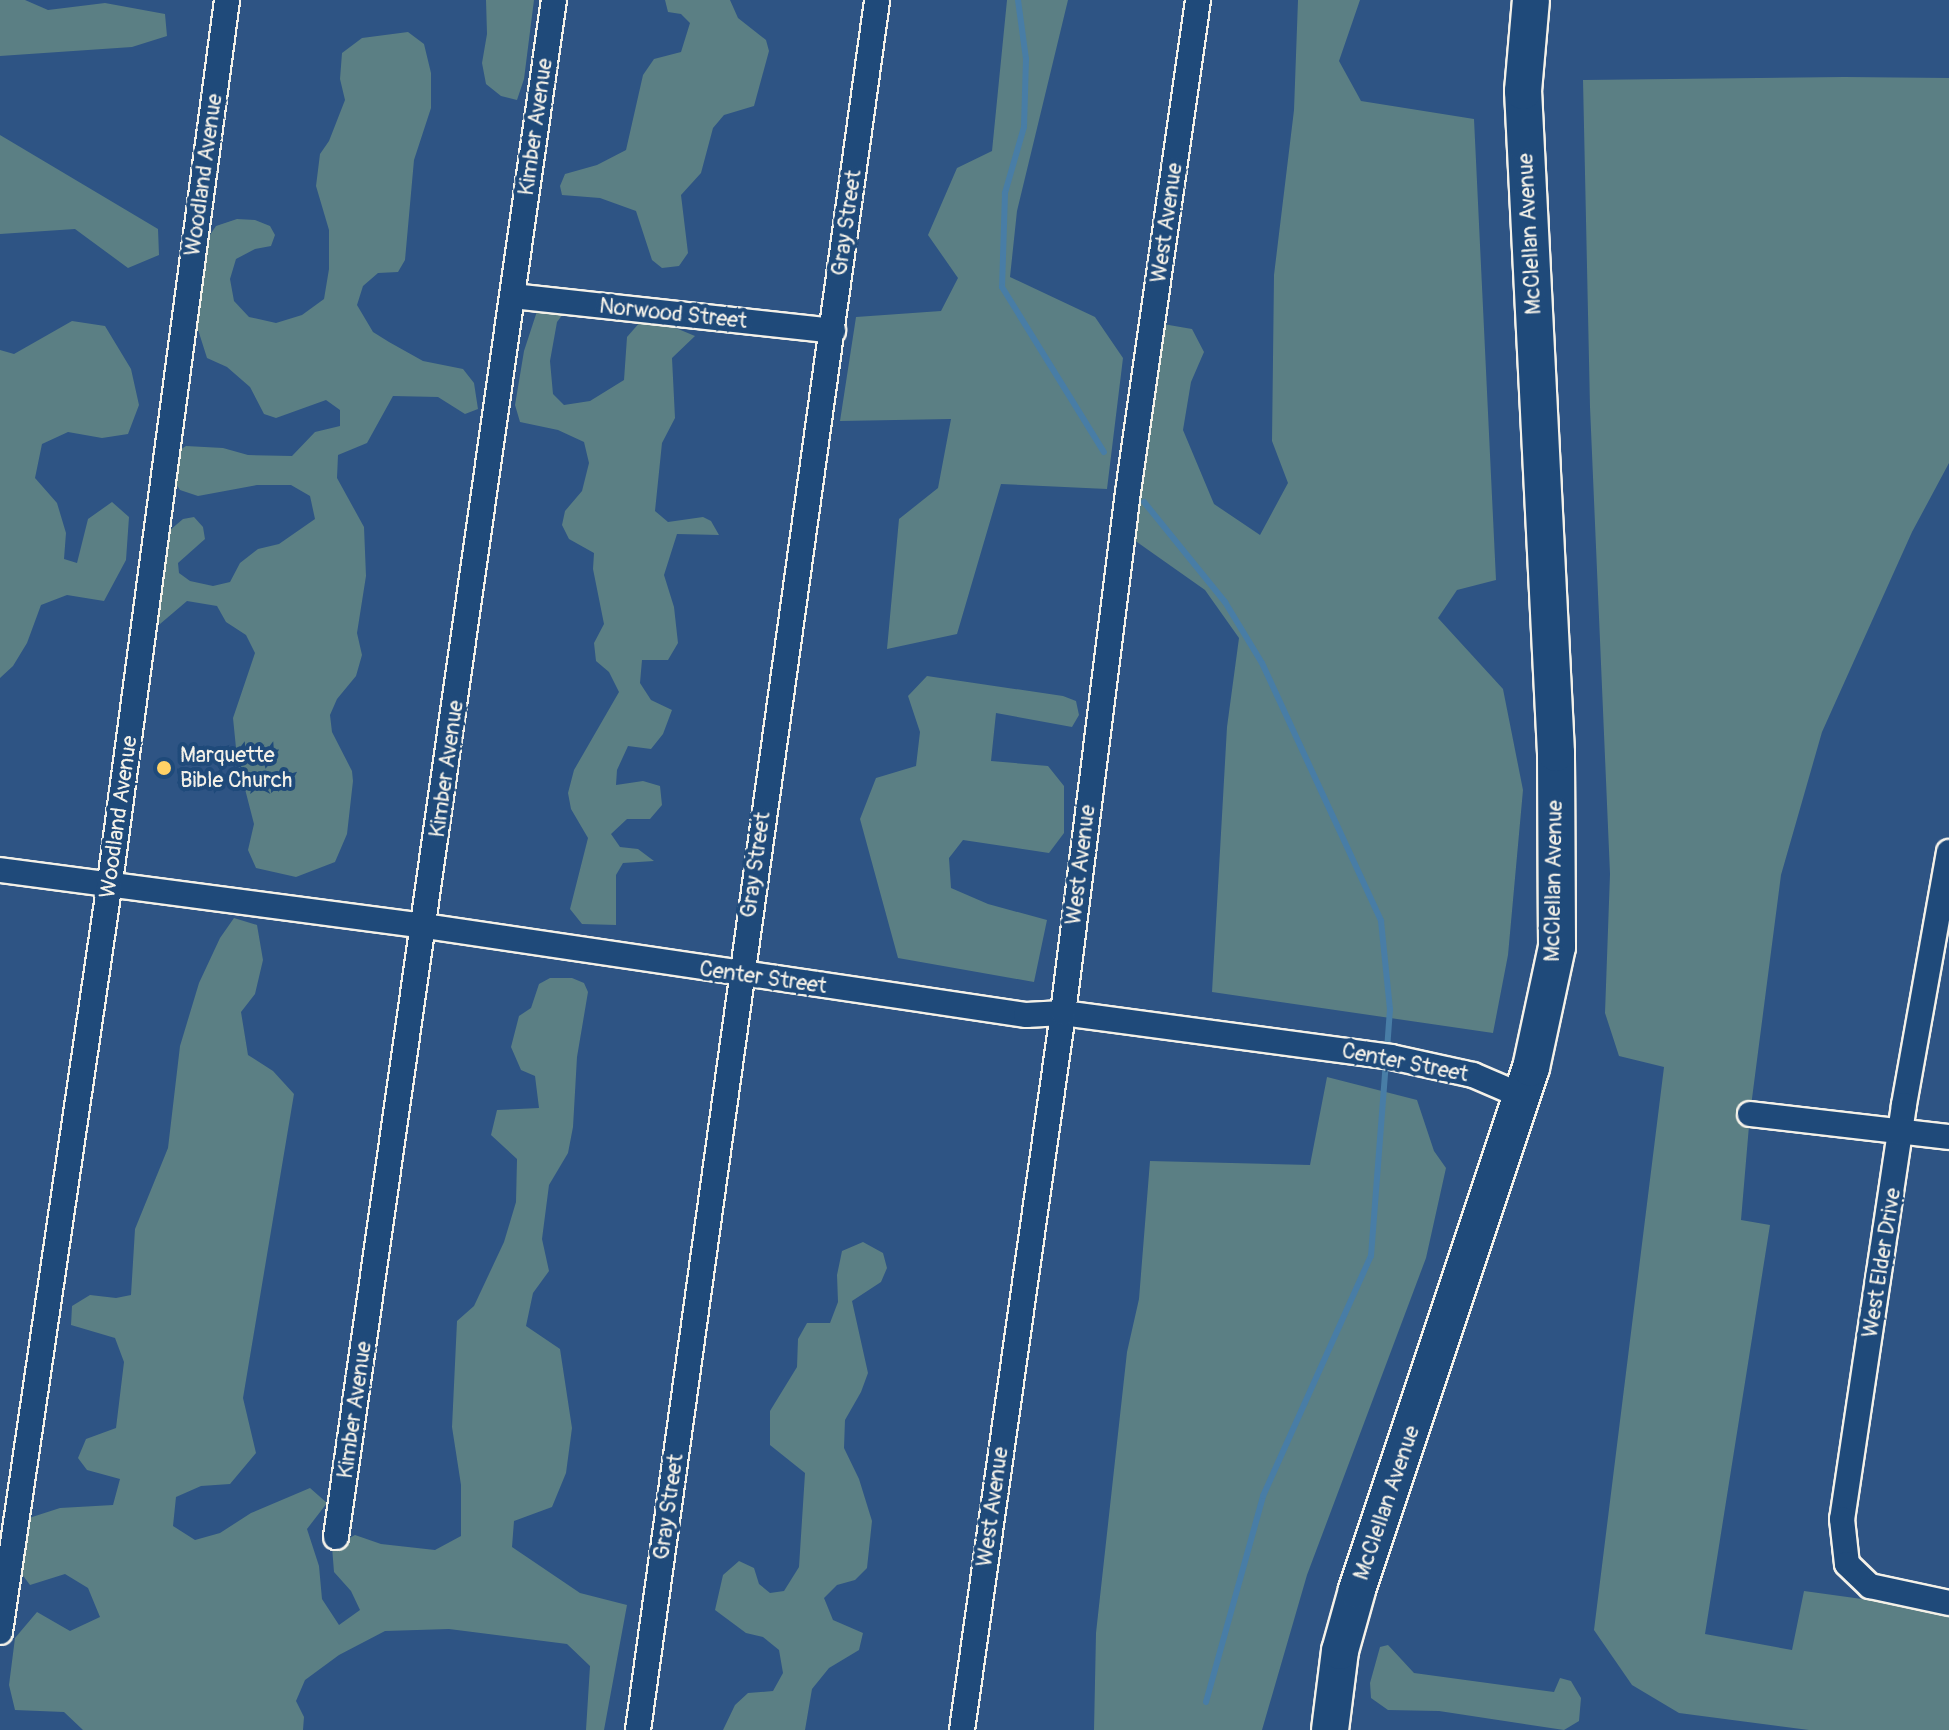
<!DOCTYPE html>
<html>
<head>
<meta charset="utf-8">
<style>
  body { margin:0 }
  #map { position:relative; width:1949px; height:1730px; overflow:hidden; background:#2e5484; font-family:Pangolin,sans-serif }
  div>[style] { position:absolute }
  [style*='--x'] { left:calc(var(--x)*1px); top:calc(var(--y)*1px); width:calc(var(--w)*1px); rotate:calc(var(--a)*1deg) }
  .green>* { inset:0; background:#5b7f84 }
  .stream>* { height:6px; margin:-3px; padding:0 3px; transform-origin:3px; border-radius:3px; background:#487da6 }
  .roads { filter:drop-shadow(2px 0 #f4f1e8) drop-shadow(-2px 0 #f4f1e8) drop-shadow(0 2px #f4f1e8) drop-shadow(0 -2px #f4f1e8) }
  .minor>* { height:24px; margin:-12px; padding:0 12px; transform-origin:12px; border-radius:12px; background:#1f4a7a }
  .secondary>* { height:36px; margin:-18px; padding:0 18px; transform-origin:18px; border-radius:18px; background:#1f4a7a }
  .dots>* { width:22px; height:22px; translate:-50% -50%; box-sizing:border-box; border:4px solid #1f4a7a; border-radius:50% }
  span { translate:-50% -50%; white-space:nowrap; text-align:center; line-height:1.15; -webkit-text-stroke:8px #1f4a7a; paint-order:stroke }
  .street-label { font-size:22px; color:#f4f1e8 }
  .poi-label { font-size:22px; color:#f4f1e8 }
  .left { translate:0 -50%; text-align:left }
</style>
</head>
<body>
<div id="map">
  <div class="green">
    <i style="clip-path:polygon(0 0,25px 0,48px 10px,105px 3px,165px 14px,167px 36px,132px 47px,0 56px)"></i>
    <i style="clip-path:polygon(486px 0,534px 0,524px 79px,517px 100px,501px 96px,486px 84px,482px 63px,487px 34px)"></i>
    <i style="clip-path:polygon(665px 0,730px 0,738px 18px,766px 40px,769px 51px,754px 106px,724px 115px,713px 128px,701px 173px,681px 195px,688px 253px,679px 266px,662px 268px,652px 260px,636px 211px,600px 198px,562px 195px,560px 186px,565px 174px,597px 165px,626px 150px,643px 75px,654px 59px,681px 52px,690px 23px,681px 14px,668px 12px)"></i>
    <i style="clip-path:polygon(1007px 0,1068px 0,1017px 211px,1010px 277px,1095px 317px,1123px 358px,1107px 489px,1001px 484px,957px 634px,887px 649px,899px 519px,938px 488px,951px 419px,840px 421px,856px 317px,941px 311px,958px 278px,928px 235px,957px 168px,992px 151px)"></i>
    <i style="clip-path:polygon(1298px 0,1360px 0,1339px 61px,1361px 101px,1474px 119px,1496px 580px,1457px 590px,1438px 618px,1503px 689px,1523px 790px,1508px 955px,1493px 1033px,1212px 992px,1227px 727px,1239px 638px,1205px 590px,1127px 535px,1163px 324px,1192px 329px,1204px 352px,1191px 382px,1183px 430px,1214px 504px,1260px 535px,1288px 483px,1272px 441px,1274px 275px,1294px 110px)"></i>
    <i style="clip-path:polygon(408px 32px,424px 44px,431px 73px,431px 108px,414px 160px,405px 260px,398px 272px,378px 273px,363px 286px,357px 305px,373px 332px,389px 342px,423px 361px,463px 369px,474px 383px,478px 409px,465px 414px,438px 397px,393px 396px,367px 443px,338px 455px,337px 478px,364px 527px,366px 576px,357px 633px,362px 655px,356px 676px,337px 699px,330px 715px,332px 732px,352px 771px,353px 781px,347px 834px,335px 862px,296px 877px,256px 868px,248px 850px,254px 824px,237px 758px,233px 718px,255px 653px,246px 635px,226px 622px,217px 606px,187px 601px,160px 624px,152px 606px,163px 536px,183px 519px,194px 517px,203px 527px,205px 539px,178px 563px,179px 573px,190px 581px,213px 586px,230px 582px,240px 563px,258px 549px,279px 544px,315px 519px,310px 496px,291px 485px,257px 485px,198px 496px,180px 490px,170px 475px,175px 453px,186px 446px,223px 448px,248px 455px,292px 456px,315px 432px,340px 426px,340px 410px,326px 400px,276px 418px,264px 414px,250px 387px,227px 367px,207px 358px,193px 314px,205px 242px,216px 226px,237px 219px,255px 220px,270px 226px,275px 235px,271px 246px,255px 249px,236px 259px,230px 279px,234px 301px,249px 317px,276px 323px,302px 315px,324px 299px,329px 269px,329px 230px,316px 186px,320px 154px,329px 141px,345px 100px,340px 79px,342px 53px,362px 38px)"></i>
    <i style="clip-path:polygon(1844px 77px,1949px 78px,1949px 463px,1912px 532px,1822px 732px,1781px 875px,1750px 1114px,1741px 1220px,1770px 1225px,1705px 1634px,1792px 1650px,1804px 1591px,1949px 1611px,1949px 1730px,1809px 1730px,1679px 1713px,1632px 1685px,1594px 1630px,1664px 1067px,1619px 1056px,1605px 1013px,1610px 874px,1590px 407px,1583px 80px)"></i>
    <i style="clip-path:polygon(0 135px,158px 229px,159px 255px,128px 268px,75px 229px,0 234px)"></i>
    <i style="clip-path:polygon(540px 302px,560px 304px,563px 314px,557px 322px,550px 361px,553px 394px,564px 405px,590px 401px,624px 380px,627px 337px,641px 321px,671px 326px,695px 336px,672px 358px,675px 418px,662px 443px,655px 511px,668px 522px,703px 517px,711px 521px,719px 535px,677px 534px,664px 575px,674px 607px,678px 643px,668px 660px,642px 660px,640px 683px,651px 700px,672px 710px,663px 734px,651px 749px,628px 746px,617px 770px,616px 785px,643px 781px,660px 786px,662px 805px,650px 819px,627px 819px,611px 834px,620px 847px,638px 849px,654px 861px,623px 863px,616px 875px,616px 925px,582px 924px,570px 909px,588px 838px,571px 809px,568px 793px,574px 770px,619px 692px,609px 672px,596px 661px,594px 643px,604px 624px,593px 569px,594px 553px,569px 539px,562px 525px,565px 511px,582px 491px,589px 463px,584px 442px,558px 430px,520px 422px,515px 405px,524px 351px)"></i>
    <i style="clip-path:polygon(72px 321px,105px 326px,131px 369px,139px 405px,128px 434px,102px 438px,68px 432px,42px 444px,35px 478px,57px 503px,66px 533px,64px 559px,77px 563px,88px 519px,112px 502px,129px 517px,126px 560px,104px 601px,67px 595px,41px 605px,27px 643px,13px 666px,0 678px,0 350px,14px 354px)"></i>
    <i style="clip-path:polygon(927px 676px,1063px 696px,1076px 701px,1079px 715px,1072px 727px,996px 713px,991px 761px,1048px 766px,1064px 786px,1064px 833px,1049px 853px,963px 840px,949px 858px,951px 888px,988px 904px,1047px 920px,1034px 982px,898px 958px,860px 819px,876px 778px,916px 766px,920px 732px,908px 696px)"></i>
    <i style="clip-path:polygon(234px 918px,257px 925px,263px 960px,255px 994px,241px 1012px,248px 1055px,273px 1071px,294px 1094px,243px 1398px,256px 1453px,230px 1484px,201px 1486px,176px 1497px,173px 1526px,195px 1540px,220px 1533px,251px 1513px,310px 1488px,327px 1503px,307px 1529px,319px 1566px,322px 1599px,339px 1625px,360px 1610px,351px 1591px,334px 1572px,332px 1547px,355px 1535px,381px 1544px,435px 1550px,461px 1536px,461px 1485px,452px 1427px,457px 1321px,474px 1306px,504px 1242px,516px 1202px,517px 1159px,491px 1135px,497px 1110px,539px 1108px,535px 1076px,521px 1070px,511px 1047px,519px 1016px,531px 1008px,539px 984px,550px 978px,572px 978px,584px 983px,588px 992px,577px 1057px,573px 1127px,568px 1153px,549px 1185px,542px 1239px,549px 1271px,533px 1293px,526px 1326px,560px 1349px,572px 1428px,566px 1473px,552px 1507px,514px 1521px,512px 1547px,580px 1593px,627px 1605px,604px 1730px,586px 1730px,590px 1666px,567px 1644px,449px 1629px,385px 1631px,339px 1655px,305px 1680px,296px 1701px,304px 1717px,303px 1730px,83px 1730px,64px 1712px,15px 1710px,9px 1685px,15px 1638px,37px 1612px,70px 1631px,100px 1617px,88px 1588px,65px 1574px,30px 1585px,18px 1569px,29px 1518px,60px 1508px,113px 1505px,120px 1479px,87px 1470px,78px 1458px,86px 1439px,116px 1428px,124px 1362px,115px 1338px,71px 1325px,72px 1306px,90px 1295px,116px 1298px,131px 1295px,135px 1229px,168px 1148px,180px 1046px,199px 983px,220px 938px)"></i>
    <i style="clip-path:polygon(1327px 1077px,1417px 1100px,1434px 1151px,1446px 1168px,1426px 1258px,1307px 1575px,1262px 1730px,1094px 1730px,1096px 1633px,1127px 1352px,1139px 1299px,1150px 1161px,1310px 1165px)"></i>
    <i style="clip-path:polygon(863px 1242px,883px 1253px,887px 1268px,881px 1282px,852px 1301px,868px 1373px,861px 1392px,845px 1420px,844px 1448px,859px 1479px,872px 1521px,867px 1568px,855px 1580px,837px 1585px,824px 1598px,833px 1620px,863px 1633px,859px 1650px,829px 1668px,812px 1689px,805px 1730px,723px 1730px,735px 1705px,748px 1693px,773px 1691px,783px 1673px,779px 1650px,763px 1637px,746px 1633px,715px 1610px,723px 1575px,739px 1561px,754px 1568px,759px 1584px,770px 1593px,784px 1591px,799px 1567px,805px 1473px,770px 1445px,770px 1411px,797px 1367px,798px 1339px,807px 1323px,830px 1323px,838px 1302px,837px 1275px,842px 1251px)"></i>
    <i style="clip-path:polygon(1388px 1645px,1414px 1673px,1554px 1692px,1560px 1678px,1571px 1681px,1581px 1698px,1579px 1721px,1564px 1730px,1439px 1711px,1388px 1710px,1371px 1698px,1370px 1683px,1380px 1647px)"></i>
  </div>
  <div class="stream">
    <i style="--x:1018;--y:0;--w:60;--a:82.3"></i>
    <i style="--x:1026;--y:59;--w:68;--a:91.7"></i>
    <i style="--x:1024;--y:127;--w:69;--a:106.1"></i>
    <i style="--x:1005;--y:193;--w:94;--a:91.8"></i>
    <i style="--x:1002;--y:287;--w:194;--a:58.3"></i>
    <i style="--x:1144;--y:502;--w:129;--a:51"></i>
    <i style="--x:1225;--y:602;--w:71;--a:58.8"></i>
    <i style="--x:1262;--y:663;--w:284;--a:65.2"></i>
    <i style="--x:1381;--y:921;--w:88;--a:84.2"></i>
    <i style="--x:1390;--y:1009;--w:41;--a:94.2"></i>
    <i style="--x:1206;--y:1702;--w:214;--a:-74.5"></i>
    <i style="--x:1263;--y:1496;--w:263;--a:-65.8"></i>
    <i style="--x:1371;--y:1256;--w:196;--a:-85.6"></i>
  </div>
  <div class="roads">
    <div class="minor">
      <i style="--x:513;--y:296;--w:322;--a:6.2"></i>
      <i style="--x:1949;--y:852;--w:257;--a:100.1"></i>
      <i style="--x:1904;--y:1105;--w:419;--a:98.5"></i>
      <i style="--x:1842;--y:1519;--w:45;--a:83.7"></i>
      <i style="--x:1847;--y:1564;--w:32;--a:44"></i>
      <i style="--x:1870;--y:1586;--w:81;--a:12.1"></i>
      <i style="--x:0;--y:870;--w:429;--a:7.5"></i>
      <i style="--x:425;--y:926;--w:608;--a:8.42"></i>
      <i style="--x:1026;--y:1015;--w:37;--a:-3"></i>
      <i style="--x:1063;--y:1013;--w:331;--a:7.6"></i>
      <i style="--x:1391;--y:1057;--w:84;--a:12.4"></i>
      <i style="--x:1473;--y:1075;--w:53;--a:23.2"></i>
      <i style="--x:1750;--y:1114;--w:200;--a:6.6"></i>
      <i style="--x:336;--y:1537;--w:1552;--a:-81.93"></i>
      <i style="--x:0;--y:1632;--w:758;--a:-81.66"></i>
      <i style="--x:110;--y:882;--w:890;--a:-82.44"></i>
      <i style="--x:638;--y:1730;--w:1746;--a:-82.13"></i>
      <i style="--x:962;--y:1730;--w:724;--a:-81.98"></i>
      <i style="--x:1063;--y:1013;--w:525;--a:-82.89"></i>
      <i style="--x:1128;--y:492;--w:497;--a:-81.9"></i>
    </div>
    <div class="secondary">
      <i style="--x:1330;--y:1730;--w:80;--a:-82.8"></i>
      <i style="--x:1340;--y:1651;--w:63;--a:-74.4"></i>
      <i style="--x:1357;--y:1590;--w:550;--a:-71.57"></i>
      <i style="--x:1531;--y:1068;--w:124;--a:-77.9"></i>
      <i style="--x:1557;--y:947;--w:194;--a:-90.3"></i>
      <i style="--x:1556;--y:753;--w:663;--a:-92.85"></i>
      <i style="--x:1523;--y:91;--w:91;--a:-85"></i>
    </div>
  </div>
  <div class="dots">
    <i style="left:164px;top:768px;background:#ffd166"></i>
  </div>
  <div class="street-label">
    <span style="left:536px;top:127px;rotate:-82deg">Kimber Avenue</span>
    <span style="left:204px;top:175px;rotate:-82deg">Woodland Avenue</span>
    <span style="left:847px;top:223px;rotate:-82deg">Gray Street</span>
    <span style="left:1167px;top:223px;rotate:-82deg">West Avenue</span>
    <span style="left:1530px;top:234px;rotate:-93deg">McClellan Avenue</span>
    <span style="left:673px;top:314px;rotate:6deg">Norwood Street</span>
    <span style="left:447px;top:769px;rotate:-82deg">Kimber Avenue</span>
    <span style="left:119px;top:817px;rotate:-82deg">Woodland Avenue</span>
    <span style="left:756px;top:865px;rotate:-82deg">Gray Street</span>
    <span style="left:1081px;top:865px;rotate:-83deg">West Avenue</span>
    <span style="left:1554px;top:881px;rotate:-89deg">McClellan Avenue</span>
    <span style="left:763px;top:978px;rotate:8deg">Center Street</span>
    <span style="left:1405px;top:1063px;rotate:11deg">Center Street</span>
    <span style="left:1882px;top:1263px;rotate:-81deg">West Elder Drive</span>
    <span style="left:355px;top:1410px;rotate:-82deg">Kimber Avenue</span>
    <span style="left:1387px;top:1503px;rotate:-71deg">McClellan Avenue</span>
    <span style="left:669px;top:1507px;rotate:-82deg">Gray Street</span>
    <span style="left:993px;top:1507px;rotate:-82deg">West Avenue</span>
  </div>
  <div class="poi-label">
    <span class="left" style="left:180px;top:768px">Marquette<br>Bible Church</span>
  </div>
</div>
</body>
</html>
